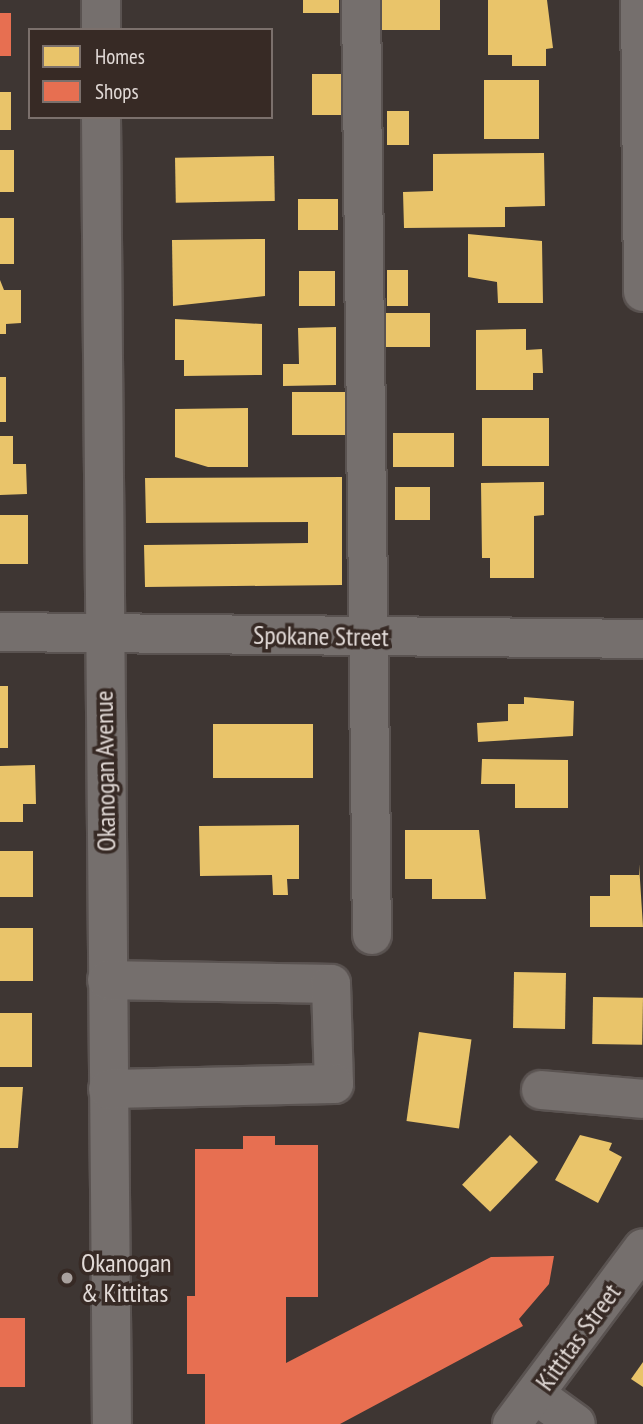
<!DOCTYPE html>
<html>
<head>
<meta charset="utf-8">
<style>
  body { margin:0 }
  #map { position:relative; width:643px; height:1424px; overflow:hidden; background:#3e3633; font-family:"PT Sans Narrow",sans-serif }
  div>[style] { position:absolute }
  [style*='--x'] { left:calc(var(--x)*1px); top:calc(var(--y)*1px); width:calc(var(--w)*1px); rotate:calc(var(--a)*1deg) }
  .homes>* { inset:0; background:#e9c46a; transform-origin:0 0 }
  .shops>* { inset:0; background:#e76f51; transform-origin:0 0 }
  .roads { filter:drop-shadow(2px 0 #5a5351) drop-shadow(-2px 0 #5a5351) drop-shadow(0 2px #5a5351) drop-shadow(0 -2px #5a5351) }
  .minor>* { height:38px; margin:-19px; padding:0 19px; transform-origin:19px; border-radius:19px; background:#756f6d }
  .dots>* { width:19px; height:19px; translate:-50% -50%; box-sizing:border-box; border:4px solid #372a25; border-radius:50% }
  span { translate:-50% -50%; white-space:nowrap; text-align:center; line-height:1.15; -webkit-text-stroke:7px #372a25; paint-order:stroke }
  .street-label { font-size:26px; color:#e2dad7 }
  .poi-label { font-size:26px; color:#e2dad7 }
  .left { translate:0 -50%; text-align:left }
  .legend { position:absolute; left:28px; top:28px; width:245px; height:91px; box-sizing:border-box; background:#372a25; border:2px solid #7b706c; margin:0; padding:9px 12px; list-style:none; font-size:21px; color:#e2dad7 }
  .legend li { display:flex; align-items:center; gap:14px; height:35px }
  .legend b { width:35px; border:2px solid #7b706c }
</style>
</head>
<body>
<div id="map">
  <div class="homes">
    <i style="left:303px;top:0;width:36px;height:13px"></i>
    <i style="left:379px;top:0;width:61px;height:30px"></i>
    <i style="clip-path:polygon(488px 0,547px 0,553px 48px,546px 49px,546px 66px,512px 66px,512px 55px,488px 55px)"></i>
    <i style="left:348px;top:74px;width:41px;height:36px;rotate:90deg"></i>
    <i style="left:539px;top:80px;width:59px;height:55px;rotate:90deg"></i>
    <i style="left:11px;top:92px;width:38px;height:11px;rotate:90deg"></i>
    <i style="left:409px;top:111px;width:34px;height:22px;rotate:90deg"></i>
    <i style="left:0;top:150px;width:14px;height:42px"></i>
    <i style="clip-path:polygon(544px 153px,545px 206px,505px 207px,505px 227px,404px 228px,403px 192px,433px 191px,433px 154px)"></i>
    <i style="left:274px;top:156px;width:45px;height:99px;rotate:89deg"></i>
    <i style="left:298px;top:199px;width:40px;height:31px"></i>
    <i style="left:14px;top:218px;width:46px;height:14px;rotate:90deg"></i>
    <i style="clip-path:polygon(468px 234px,542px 241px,543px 303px,498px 303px,497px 282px,468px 277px)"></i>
    <i style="clip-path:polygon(265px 239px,265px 296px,173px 306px,172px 240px)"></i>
    <i style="left:387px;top:270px;width:21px;height:36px"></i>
    <i style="left:299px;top:271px;width:36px;height:35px"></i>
    <i style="clip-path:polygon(0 280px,4px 290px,21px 290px,21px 323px,6px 324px,6px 334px,0 334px)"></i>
    <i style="left:382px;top:313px;width:48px;height:34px"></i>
    <i style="clip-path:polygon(175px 319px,262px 324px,262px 375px,184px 376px,184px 360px,175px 360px)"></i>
    <i style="clip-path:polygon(336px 327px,336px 385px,283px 386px,283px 364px,299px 364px,298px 328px)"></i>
    <i style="clip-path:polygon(526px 329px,526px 350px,542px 349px,543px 373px,533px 373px,533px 390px,476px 390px,476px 330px)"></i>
    <i style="left:0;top:377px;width:6px;height:45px"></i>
    <i style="left:350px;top:392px;width:43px;height:58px;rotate:90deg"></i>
    <i style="clip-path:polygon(248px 408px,248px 467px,208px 467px,175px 457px,175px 409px)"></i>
    <i style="left:482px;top:418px;width:67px;height:48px"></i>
    <i style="left:393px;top:433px;width:61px;height:34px"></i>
    <i style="clip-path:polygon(0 436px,13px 436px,13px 464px,26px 464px,27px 494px,0 495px)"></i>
    <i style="clip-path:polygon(342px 477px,342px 585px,145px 587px,144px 545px,308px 543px,308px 522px,146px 523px,145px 478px)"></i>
    <i style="clip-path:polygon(544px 482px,544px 515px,534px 516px,534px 578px,490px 578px,490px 558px,482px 558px,481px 483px)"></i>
    <i style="left:395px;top:487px;width:35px;height:33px"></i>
    <i style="left:0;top:515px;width:28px;height:49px"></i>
    <i style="left:0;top:686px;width:8px;height:62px"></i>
    <i style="clip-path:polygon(524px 697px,574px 701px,573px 736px,478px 742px,477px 723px,508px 721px,508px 704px,524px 704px)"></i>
    <i style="left:213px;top:724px;width:100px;height:54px"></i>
    <i style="clip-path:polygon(482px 759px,568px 760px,568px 808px,515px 808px,515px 784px,481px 784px)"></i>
    <i style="clip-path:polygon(35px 765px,36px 804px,23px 804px,23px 822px,0 822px,0 766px)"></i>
    <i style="clip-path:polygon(299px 825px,299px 879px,287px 879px,288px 895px,273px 895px,272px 875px,200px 876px,199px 826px)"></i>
    <i style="clip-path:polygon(405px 830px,479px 830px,486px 899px,432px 899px,432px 879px,405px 879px)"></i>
    <i style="left:0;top:851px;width:33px;height:46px"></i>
    <i style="clip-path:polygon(639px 864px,643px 927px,590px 927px,590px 896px,610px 896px,610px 875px,639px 875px)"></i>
    <i style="left:0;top:928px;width:33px;height:53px"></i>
    <i style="left:514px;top:972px;width:52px;height:56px;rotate:1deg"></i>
    <i style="left:593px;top:997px;width:50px;height:47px;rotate:1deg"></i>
    <i style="left:0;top:1013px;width:32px;height:54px"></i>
    <i style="left:419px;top:1032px;width:53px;height:90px;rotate:8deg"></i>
    <i style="clip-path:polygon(0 1087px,23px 1087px,18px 1148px,0 1148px)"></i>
    <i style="left:510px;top:1135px;width:39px;height:69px;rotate:44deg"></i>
    <i style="clip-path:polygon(580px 1135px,612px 1143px,609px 1150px,622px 1157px,598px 1203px,555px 1180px)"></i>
    <i style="clip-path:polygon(643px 1362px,643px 1387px,631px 1379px)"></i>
  </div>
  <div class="shops">
    <i style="left:0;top:13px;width:11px;height:43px"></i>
    <i style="clip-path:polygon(243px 1136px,275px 1136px,275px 1145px,318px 1145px,318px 1297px,286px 1297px,286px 1363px,491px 1257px,554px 1256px,549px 1284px,519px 1319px,523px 1326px,340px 1424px,205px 1424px,205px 1374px,187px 1374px,187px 1296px,195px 1296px,195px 1149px,243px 1149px)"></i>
    <i style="left:0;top:1318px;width:25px;height:69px"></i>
  </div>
  <div class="roads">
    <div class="minor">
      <i style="--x:101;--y:0;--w:30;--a:90"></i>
      <i style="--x:361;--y:0;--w:935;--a:89.33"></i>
      <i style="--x:640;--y:0;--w:292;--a:89.4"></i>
      <i style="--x:101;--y:117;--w:1307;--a:89.52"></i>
      <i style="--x:0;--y:632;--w:643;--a:0.62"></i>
      <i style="--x:107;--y:980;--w:224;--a:1"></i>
      <i style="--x:331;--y:984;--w:100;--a:88.3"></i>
      <i style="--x:334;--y:1084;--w:226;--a:178.7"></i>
      <i style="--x:541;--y:1090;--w:102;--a:5"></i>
      <i style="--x:536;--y:1395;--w:49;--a:35.9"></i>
      <i style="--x:512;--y:1424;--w:219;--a:-53.3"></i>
    </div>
  </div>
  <div class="dots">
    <i style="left:67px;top:1278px;background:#a9a19e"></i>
  </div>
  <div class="street-label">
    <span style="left:321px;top:636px;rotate:1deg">Spokane Street</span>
    <span style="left:105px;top:771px;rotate:-91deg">Okanogan Avenue</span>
    <span style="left:578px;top:1337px;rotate:-54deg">Kittitas Street</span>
  </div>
  <div class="poi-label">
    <span class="left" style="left:81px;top:1278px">Okanogan<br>&amp; Kittitas</span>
  </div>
  <ul class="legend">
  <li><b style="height:19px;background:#e9c46a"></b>Homes</li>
  <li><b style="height:19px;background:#e76f51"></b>Shops</li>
  </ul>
</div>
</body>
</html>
